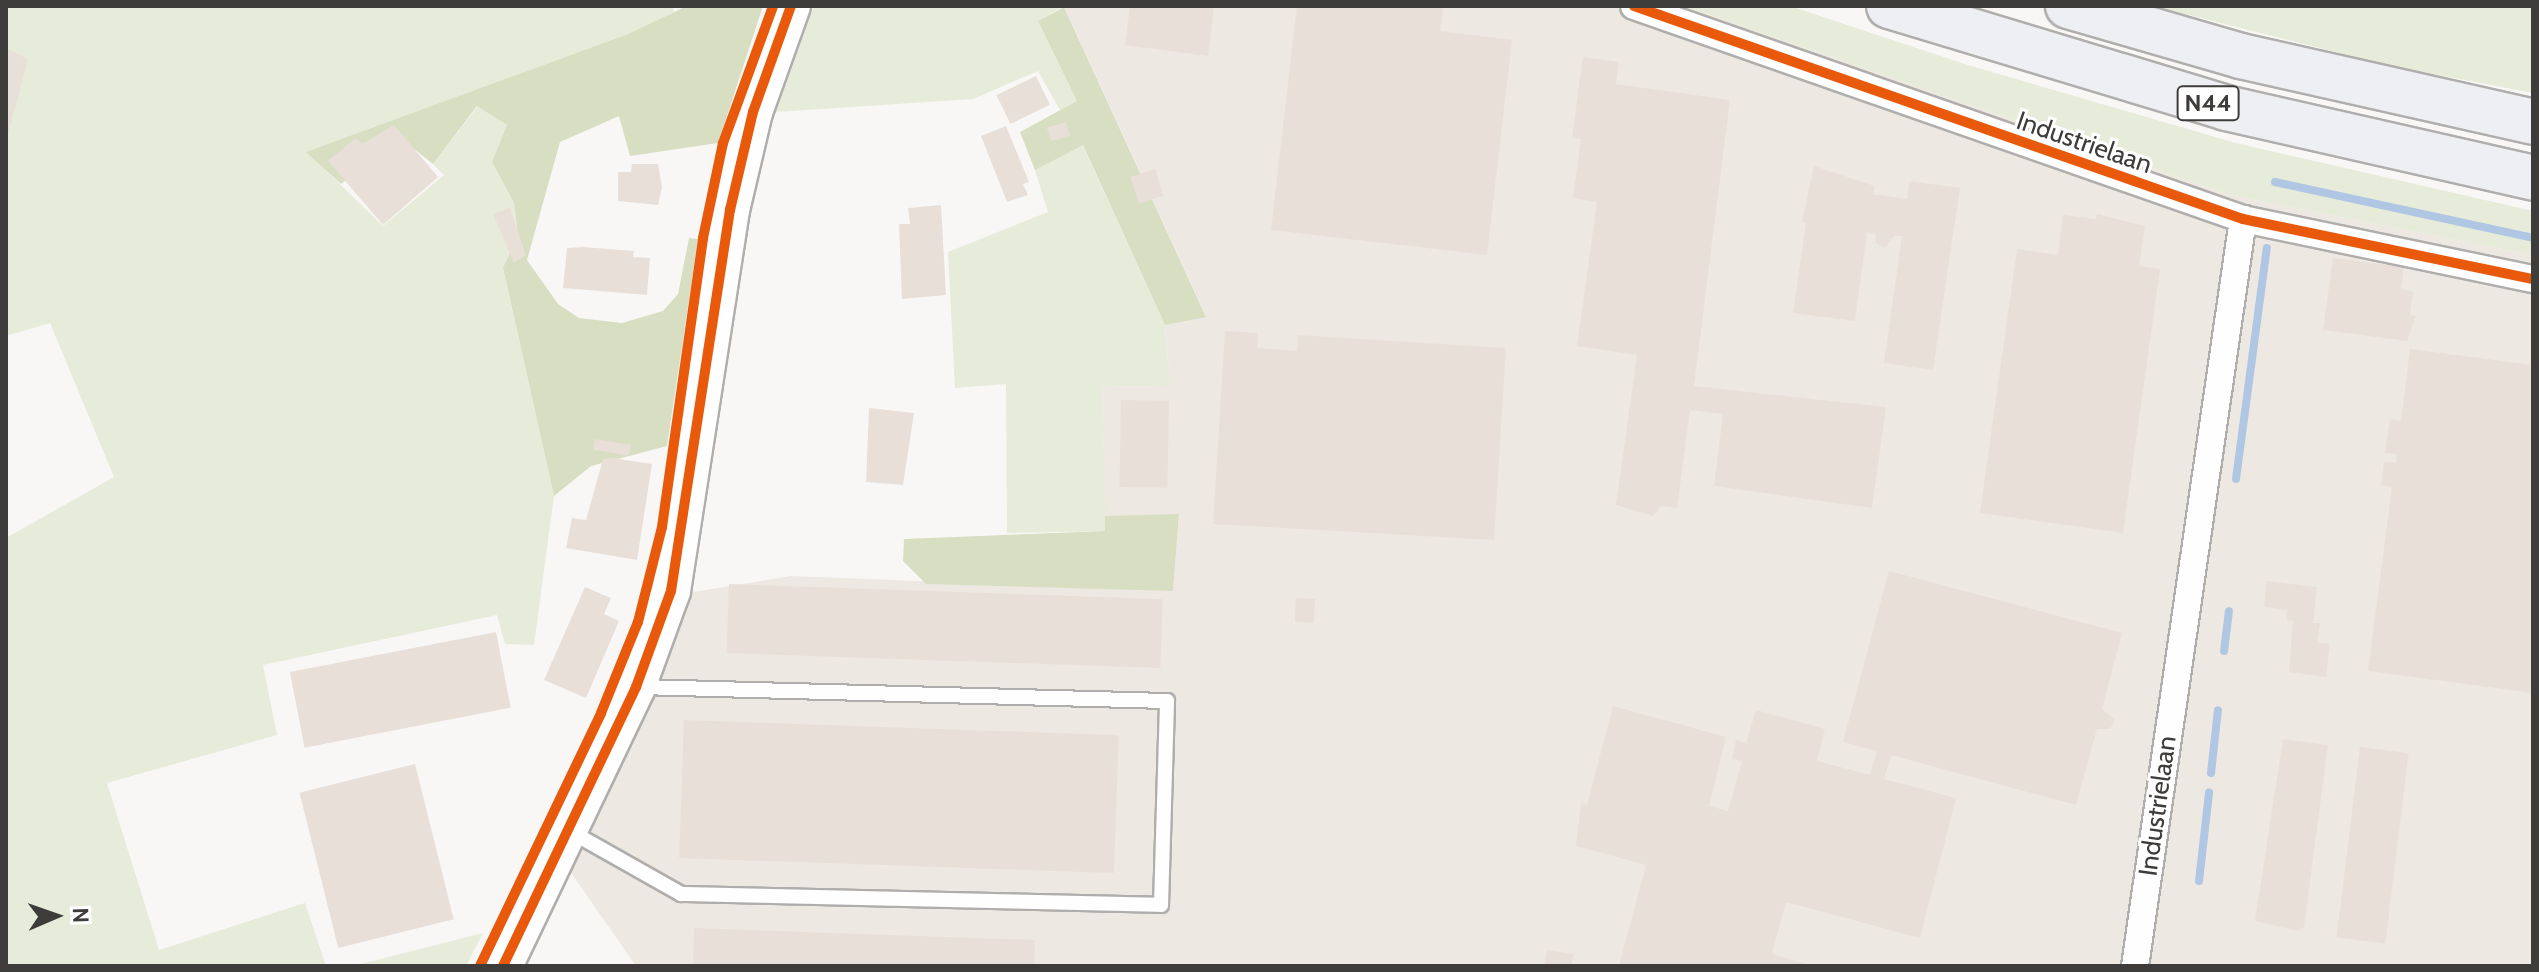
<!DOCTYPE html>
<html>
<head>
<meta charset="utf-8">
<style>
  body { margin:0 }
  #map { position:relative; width:2539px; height:972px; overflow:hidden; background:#f9f7f5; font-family:Cabin,sans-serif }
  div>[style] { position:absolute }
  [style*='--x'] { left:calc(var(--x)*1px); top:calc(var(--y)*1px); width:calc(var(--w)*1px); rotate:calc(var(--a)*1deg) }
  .built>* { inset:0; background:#ede8e1 }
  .green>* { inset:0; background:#e7ebd9 }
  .forest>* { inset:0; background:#d7dec2 }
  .stream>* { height:8px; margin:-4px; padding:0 4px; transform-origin:4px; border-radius:4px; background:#b0c7e3 }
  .building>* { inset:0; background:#e9dfd9; transform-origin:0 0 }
  .roads { filter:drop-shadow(2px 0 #b0aeac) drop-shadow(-2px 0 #b0aeac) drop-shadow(0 2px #b0aeac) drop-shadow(0 -2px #b0aeac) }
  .lane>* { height:14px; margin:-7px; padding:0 7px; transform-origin:7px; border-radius:7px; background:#fefefe }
  .street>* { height:26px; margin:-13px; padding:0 13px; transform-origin:13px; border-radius:13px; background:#fefefe }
  .secondary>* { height:38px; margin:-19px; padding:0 19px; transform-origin:19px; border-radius:19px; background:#fefefe }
  .highway>* { height:44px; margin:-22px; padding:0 22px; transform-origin:22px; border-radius:22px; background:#eeeff3 }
  .cycleway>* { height:10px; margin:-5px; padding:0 5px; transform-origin:5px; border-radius:5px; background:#e8590c }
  span { translate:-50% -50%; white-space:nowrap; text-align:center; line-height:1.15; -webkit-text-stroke:6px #fff; paint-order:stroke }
  .shield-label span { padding:2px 6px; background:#fff; border:2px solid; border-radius:6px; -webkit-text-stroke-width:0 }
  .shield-label { font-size:24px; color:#3e3c3a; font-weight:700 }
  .street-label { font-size:26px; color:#3e3c3a }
  .frame { position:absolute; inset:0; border:8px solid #3e3c3a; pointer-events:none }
  .north { position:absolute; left:16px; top:876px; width:80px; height:80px; -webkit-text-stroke:6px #fff; paint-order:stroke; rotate:88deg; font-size:22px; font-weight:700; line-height:32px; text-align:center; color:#3e3c3a }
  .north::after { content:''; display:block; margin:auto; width:28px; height:36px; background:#3e3c3a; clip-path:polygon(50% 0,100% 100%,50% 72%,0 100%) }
</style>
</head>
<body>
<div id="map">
  <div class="built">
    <i style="clip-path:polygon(1064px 6px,1684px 6px,2230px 195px,2533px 255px,2533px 966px,636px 966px,569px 870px,687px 593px,791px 576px,1173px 591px,1179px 515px,1105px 516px,1102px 386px,1170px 387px,1165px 325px,1206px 316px)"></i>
  </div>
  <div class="green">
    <i style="clip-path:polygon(6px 6px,673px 6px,674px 12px,628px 34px,307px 152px,383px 226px,444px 175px,433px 164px,478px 106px,507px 125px,492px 162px,514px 203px,518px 236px,503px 269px,554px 496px,534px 645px,505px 644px,497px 615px,263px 665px,277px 735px,107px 783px,159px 950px,305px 903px,326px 966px,6px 966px,6px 538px,114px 477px,50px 323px,6px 336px)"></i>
    <i style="clip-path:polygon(814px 6px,1063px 6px,1038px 21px,1077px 101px,1060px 110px,1038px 71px,973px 99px,776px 112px)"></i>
    <i style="clip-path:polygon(1684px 6px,1790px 6px,1968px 65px,2236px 143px,2533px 211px,2533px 255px,2230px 195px)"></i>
    <i style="clip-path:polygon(2153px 6px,2533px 6px,2533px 93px,2391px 66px)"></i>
    <i style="clip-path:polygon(1082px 144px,1165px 325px,1170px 387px,1102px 386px,1106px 531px,1007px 533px,1006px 384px,955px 388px,948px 252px,1048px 212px,1035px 170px)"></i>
    <i style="clip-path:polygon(483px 933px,466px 966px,353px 966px)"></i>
  </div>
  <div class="forest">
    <i style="clip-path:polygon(687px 6px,763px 6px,718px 143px,630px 156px,619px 116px,560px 142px,527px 260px,558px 304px,579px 318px,622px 323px,663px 311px,678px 294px,689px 238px,698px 239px,667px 446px,591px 466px,554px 496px,503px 268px,518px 236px,514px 203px,492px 162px,507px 125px,477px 106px,433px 164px,398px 136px,341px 184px,306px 152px,628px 34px)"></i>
    <i style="clip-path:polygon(1064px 7px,1206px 317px,1165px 325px,1083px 145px,1035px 170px,1020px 132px,1077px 101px,1038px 21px)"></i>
    <i style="clip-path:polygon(1179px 514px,1173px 591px,926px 584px,903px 561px,904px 539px,1105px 531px,1105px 516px)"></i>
  </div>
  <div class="stream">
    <i style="--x:2275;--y:182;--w:264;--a:12.2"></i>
    <i style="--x:2236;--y:479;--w:233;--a:-82.4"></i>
    <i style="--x:2224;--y:651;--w:40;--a:-82.9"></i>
    <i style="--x:2211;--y:773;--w:63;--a:-83.7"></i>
    <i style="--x:2199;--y:881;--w:89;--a:-83.5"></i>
  </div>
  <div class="building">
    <i style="clip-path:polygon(1130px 6px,1214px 6px,1208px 56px,1125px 45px)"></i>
    <i style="clip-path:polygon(1297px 6px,1443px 7px,1440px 31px,1512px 40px,1487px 255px,1271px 230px)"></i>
    <i style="clip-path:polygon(6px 48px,28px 59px,7px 138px,6px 137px)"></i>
    <i style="clip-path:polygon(1583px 57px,1619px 62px,1616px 84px,1730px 100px,1694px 386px,1886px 407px,1872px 508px,1714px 486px,1723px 414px,1690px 410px,1677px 508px,1661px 506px,1653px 516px,1616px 505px,1637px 355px,1577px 346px,1597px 202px,1573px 198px,1581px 139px,1572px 138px)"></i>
    <i style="left:1036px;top:76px;width:32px;height:44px;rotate:64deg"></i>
    <i style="left:1066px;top:122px;width:14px;height:20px;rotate:73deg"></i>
    <i style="clip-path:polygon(394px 125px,438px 177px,383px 225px,328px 161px,356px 138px,362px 144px)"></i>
    <i style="clip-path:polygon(1006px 126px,1029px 182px,1023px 184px,1028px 195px,1007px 202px,981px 136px)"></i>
    <i style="clip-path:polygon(632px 164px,658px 164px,662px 187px,658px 205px,618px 201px,618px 172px,631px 172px)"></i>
    <i style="clip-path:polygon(1814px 166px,1875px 186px,1873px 194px,1907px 199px,1909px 181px,1960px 188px,1933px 370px,1884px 363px,1902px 236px,1894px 236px,1885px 248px,1876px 243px,1875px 234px,1867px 232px,1855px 321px,1793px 313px,1806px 223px,1802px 222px)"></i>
    <i style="left:1155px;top:169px;width:28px;height:26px;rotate:72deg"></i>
    <i style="clip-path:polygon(941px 205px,946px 295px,902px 299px,899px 224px,910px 224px,908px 208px)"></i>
    <i style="clip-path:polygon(510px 208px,526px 255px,514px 263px,493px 214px)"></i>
    <i style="clip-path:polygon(2097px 214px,2145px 226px,2139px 266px,2160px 269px,2123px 533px,1980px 513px,2017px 249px,2058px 255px,2063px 215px,2096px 219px)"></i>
    <i style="clip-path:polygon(583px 247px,634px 251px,633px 257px,650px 258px,647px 295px,563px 288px,567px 248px)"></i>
    <i style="clip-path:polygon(2333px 258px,2404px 267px,2401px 289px,2413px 292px,2410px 315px,2416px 316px,2407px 341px,2323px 330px)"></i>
    <i style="clip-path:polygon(1225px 331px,1258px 333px,1257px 348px,1297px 351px,1298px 335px,1506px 348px,1494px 540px,1213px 524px)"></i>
    <i style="clip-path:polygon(2410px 349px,2533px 365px,2533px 693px,2368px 671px,2392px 487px,2381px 485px,2384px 462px,2396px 463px,2397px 454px,2385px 453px,2390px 419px,2401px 421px)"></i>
    <i style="left:1121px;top:400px;width:48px;height:87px;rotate:1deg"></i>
    <i style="clip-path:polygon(869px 408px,914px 413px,903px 485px,866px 482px)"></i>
    <i style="left:595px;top:439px;width:36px;height:11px;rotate:9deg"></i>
    <i style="clip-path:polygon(612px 458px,652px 464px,637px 560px,566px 548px,572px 518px,586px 520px,603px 459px)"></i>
    <i style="clip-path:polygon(1889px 571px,2122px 633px,2102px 709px,2115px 720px,2110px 729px,2097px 729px,2076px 805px,1891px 755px,1884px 779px,1956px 798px,1920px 938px,1786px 902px,1772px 954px,1812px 966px,1619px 966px,1646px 865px,1576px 846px,1581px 803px,1587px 805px,1613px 706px,1726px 737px,1709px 806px,1728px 811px,1742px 761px,1732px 759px,1736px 740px,1746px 743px,1756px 710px,1825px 729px,1817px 761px,1870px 775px,1877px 751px,1843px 742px)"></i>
    <i style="clip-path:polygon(2267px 581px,2317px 587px,2313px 623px,2320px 623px,2317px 643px,2330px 644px,2326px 677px,2289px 672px,2293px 621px,2286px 620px,2287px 610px,2264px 607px)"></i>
    <i style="left:729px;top:584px;width:434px;height:69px;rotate:2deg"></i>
    <i style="clip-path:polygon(585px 587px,611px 598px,604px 614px,619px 621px,586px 698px,544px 680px)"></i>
    <i style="left:1296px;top:598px;width:19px;height:24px;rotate:3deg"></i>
    <i style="left:496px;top:632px;width:77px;height:210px;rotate:79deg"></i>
    <i style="left:684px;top:720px;width:435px;height:138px;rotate:2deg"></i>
    <i style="clip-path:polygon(2283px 739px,2328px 745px,2304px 927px,2298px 931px,2255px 921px)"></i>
    <i style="left:2360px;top:747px;width:49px;height:192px;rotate:7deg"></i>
    <i style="left:415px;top:764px;width:160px;height:119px;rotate:76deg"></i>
    <i style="clip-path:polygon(694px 928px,1035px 940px,1034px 966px,693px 966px)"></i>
    <i style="clip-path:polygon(1547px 950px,1574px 954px,1571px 966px,1544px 966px)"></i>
  </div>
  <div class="roads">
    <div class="lane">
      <i style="--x:568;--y:830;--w:130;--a:29.5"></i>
      <i style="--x:681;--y:894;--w:480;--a:1.3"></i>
      <i style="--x:1161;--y:905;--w:204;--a:-88.3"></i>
      <i style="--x:1167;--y:701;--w:527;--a:-178.48"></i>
    </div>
    <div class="street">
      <i style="--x:1634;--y:6;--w:645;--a:19.28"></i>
      <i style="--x:2243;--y:219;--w:296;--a:11.7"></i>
      <i style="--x:2135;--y:966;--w:755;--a:-81.77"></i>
    </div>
    <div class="secondary">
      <i style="--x:503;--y:966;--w:309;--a:-64.5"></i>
      <i style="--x:636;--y:687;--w:102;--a:-70"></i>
      <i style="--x:671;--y:591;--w:386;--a:-81.2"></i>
      <i style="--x:730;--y:210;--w:101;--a:-76.8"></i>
      <i style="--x:753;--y:112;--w:113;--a:-70.3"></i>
    </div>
    <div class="highway">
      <i style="--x:1889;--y:6;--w:352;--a:16.8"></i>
      <i style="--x:2226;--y:108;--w:315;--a:12.8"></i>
      <i style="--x:2068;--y:6;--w:180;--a:16.1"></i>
      <i style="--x:2241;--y:56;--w:299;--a:12.7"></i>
    </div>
  </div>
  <div class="cycleway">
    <i style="--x:1634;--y:6;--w:645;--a:19.28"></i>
    <i style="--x:2243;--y:219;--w:296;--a:11.7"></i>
    <i style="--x:480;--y:966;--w:280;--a:-64.4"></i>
    <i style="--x:601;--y:713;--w:98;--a:-67.9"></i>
    <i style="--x:638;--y:622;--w:98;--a:-75.8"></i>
    <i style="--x:662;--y:527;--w:292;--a:-81.9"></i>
    <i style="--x:703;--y:238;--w:97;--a:-78.1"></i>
    <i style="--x:723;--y:143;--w:146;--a:-69.9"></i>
    <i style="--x:503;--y:966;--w:309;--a:-64.5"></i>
    <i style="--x:636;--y:687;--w:102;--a:-70"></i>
    <i style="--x:671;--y:591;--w:386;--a:-81.2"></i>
    <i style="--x:730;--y:210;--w:101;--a:-76.8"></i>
    <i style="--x:753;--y:112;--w:113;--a:-70.3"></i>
  </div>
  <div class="shield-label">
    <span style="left:2208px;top:103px">N44</span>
  </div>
  <div class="street-label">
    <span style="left:2084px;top:143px;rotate:19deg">Industrielaan</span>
    <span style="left:2158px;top:806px;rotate:-82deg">Industrielaan</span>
  </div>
  <div class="frame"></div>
  <div class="north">N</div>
</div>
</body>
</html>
